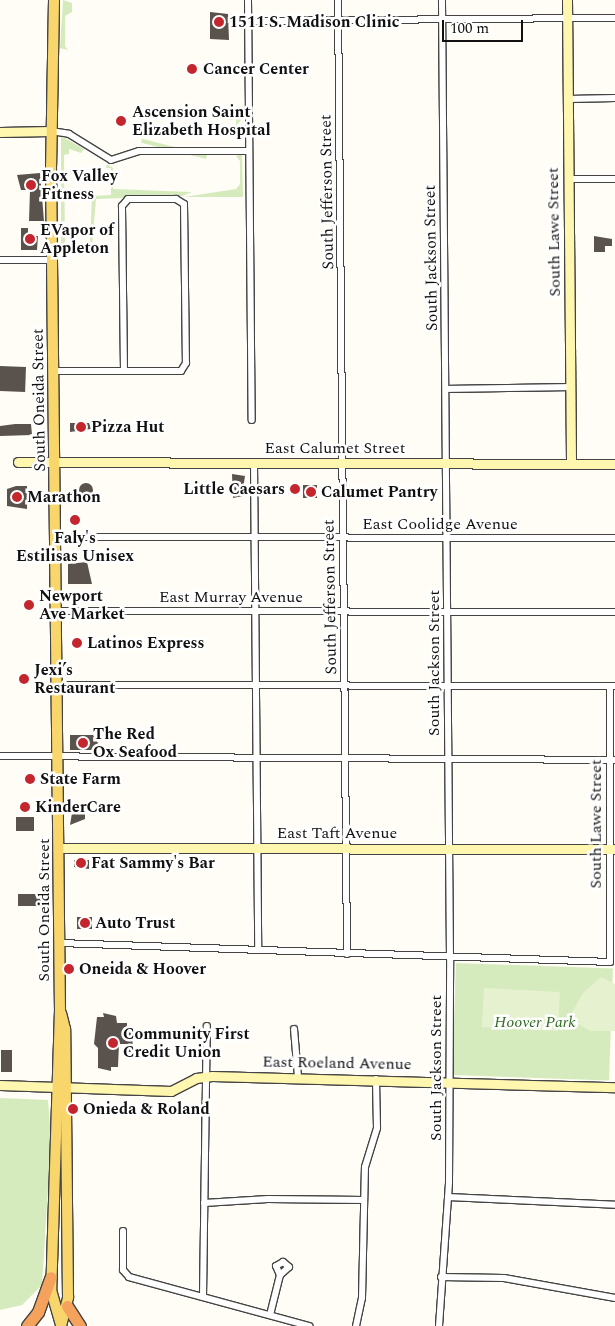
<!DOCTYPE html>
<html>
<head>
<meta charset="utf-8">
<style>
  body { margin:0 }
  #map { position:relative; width:615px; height:1326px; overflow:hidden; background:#fffdf5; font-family:Spectral,serif }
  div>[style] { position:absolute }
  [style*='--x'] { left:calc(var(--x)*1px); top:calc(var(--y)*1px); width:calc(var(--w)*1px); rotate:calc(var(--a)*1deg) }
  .green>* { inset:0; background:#d5ebbd; transform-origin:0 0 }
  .pitch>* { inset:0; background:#e6f2cf; transform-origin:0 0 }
  .building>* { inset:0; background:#5a524d; transform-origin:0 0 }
  .round { border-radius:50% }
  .roads { filter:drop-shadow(1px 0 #444) drop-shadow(-1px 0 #444) drop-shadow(0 1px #444) drop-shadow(0 -1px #444) }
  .street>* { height:6px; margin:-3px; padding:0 3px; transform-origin:3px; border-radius:3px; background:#fff }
  .secondary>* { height:9px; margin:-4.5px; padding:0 4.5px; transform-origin:4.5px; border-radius:4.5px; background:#fff6b0 }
  .primary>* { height:10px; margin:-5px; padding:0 5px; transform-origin:5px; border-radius:5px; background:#f9d66b }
  .highway>* { height:11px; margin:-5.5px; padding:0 5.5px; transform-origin:5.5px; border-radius:5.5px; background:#f5a25d }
  .dots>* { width:14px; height:14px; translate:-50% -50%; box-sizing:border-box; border:2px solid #fff; border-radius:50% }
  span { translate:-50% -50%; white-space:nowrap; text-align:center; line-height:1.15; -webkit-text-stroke:5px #fff; paint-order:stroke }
  .poi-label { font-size:16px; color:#111; font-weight:700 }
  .left { translate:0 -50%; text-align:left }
  .right { translate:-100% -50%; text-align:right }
  .street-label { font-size:16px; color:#111 }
  .park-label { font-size:16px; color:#2f6b1f; font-style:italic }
  .scale { position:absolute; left:442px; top:20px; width:81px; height:22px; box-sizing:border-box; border:2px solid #111; border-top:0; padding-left:6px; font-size:15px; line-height:18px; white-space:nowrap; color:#111; -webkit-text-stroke:4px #fff; paint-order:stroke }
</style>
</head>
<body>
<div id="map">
  <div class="green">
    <i style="clip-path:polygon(63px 0,72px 3px,72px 12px,65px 16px,65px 46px,68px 50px,60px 48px)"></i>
    <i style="clip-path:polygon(218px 106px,219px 109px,241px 106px,241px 120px,236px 126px,236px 120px,228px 120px,216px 109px)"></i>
    <i style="clip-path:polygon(61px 136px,84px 149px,81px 153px,69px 149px,69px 154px,64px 155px,65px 243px,90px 243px,92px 196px,111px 195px,111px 168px,106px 168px,107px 164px,113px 168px,113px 189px,192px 192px,182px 196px,96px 199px,92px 247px,61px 247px)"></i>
    <i style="clip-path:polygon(242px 154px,243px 197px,184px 197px,236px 189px,240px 184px,240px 161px,236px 156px)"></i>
    <i style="left:207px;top:155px;width:4px;height:67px;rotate:104deg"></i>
    <i style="left:456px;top:963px;width:157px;height:112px;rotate:2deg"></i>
    <i style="clip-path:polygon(0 1098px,48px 1100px,51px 1139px,42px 1285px,22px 1305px,0 1310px)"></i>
  </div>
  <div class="pitch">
    <i style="clip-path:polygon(601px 977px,615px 984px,615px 1031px,590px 1031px,569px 1018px,583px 993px)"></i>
    <i style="left:484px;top:988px;width:76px;height:39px;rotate:3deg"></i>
  </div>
  <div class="building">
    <i style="clip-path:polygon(210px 12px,228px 14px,229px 40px,210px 39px)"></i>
    <i style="clip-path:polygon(40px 173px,44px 221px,29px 221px,30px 190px,21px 190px,17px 175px)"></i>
    <i style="clip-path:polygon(21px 228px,28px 228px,28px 236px,38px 236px,37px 250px,21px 250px)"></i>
    <i style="clip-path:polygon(594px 236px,612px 239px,612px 246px,605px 246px,605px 252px,594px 252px)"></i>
    <i style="left:0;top:366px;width:26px;height:25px;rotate:2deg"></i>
    <i style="clip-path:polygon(70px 423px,89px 423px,91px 429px,70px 432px)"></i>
    <i style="clip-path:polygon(15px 424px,31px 424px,32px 435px,0 436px,0 426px)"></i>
    <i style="clip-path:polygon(232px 474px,245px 476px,243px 489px,248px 489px,248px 495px,233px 498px)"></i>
    <i class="round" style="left:79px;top:483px;width:14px;height:14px"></i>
    <i style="left:303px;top:485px;width:14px;height:13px"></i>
    <i style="clip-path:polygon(16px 486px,27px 486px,27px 509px,7px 506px,7px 489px)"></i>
    <i style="clip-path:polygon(87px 562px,92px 584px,68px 584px,68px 564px)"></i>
    <i style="clip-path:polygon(70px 735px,93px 735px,98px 743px,93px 750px,70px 750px)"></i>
    <i style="clip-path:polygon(72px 813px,85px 813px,85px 819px,70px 825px)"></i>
    <i style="left:16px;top:817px;width:18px;height:14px"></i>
    <i style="clip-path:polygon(74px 860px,89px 860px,89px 869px,74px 867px)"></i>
    <i style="left:18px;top:894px;width:24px;height:12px"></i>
    <i style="left:77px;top:917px;width:15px;height:12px"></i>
    <i style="clip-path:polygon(103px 1013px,116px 1016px,117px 1023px,127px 1023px,127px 1033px,132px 1032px,133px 1052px,128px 1052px,127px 1044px,119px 1044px,118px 1067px,111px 1067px,111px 1071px,98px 1068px,98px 1048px,94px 1044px,97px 1017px,104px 1017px)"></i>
    <i style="left:1px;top:1050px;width:11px;height:22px"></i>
  </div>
  <div class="roads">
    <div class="street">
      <i style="--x:248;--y:0;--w:420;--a:89.5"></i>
      <i style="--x:338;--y:0;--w:954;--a:89.46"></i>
      <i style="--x:248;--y:21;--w:367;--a:-0.5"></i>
      <i style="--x:568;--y:99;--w:47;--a:-1.2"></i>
      <i style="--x:51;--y:131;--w:18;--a:9"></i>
      <i style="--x:69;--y:134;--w:49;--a:31.8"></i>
      <i style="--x:111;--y:160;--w:29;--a:-18"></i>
      <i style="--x:139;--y:151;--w:110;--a:0"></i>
      <i style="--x:568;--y:179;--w:47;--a:0"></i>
      <i style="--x:128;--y:199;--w:48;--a:0"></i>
      <i style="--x:176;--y:199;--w:9;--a:32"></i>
      <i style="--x:184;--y:204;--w:159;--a:89.3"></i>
      <i style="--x:186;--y:363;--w:9;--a:122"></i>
      <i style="--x:181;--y:371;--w:57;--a:180"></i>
      <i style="--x:124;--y:371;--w:165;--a:-90.7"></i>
      <i style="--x:122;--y:206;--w:9;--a:-49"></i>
      <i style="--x:0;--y:260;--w:53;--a:0"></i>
      <i style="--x:54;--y:371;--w:70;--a:0"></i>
      <i style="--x:446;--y:389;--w:124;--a:-0.9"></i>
      <i style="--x:254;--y:463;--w:487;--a:89.5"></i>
      <i style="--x:55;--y:537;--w:560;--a:0.1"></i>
      <i style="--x:56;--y:611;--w:559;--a:0.1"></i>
      <i style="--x:56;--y:685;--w:559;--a:0.1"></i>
      <i style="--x:0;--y:756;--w:615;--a:0.37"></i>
      <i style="--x:59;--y:943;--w:551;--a:1.97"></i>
      <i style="--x:610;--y:962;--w:276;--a:-90"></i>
      <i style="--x:294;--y:1029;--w:48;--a:85.2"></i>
      <i style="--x:448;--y:1197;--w:167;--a:2.7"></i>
      <i style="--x:204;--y:1203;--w:64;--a:-3.6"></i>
      <i style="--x:268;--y:1199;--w:96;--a:0.6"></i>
      <i style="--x:123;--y:1231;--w:39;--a:90"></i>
      <i style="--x:123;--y:1270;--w:9;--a:49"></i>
      <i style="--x:129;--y:1277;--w:187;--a:15.2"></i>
      <i style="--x:441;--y:1277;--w:63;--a:0.9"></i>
      <i style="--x:504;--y:1278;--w:113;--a:10.2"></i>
      <i style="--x:203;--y:1297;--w:271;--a:-89.2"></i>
      <i style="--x:270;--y:1315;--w:41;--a:-76"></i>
      <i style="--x:280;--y:1275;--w:12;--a:-42"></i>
      <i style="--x:289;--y:1267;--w:8;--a:-140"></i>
      <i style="--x:283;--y:1262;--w:8;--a:150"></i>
      <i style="--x:276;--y:1266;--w:10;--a:66"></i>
      <i style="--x:356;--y:1326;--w:29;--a:-78"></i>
      <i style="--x:362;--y:1298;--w:131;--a:-88.7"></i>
      <i style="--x:365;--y:1167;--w:41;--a:-72.9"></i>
      <i style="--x:377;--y:1128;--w:49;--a:-91.2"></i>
      <i style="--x:439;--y:1326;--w:144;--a:-86"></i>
      <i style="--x:449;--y:1182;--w:224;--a:-89.7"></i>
      <i style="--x:450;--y:958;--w:958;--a:-90.48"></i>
    </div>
    <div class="secondary">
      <i style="--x:567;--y:0;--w:464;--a:89.5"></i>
      <i style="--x:0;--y:132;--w:51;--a:-1.1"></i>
      <i style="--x:18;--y:462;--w:597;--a:0.19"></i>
      <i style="--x:58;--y:848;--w:557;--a:0.1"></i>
      <i style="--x:0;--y:1085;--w:171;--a:2"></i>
      <i style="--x:171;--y:1091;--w:28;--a:-27"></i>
      <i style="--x:196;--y:1078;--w:16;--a:-7"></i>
      <i style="--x:212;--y:1076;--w:403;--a:1.6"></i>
    </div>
    <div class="primary">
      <i style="--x:54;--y:0;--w:166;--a:91"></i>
      <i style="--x:51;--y:166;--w:844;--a:89.39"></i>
      <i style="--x:60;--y:1010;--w:280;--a:91.8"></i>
      <i style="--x:51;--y:1290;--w:37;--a:74"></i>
      <i style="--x:61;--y:1326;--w:30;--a:-76"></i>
      <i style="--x:68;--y:1297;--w:268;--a:-90.6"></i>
      <i style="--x:65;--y:1029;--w:16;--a:-104"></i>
    </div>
    <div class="highway">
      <i style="--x:67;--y:1306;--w:24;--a:57"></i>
      <i style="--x:27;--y:1326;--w:18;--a:-52"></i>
      <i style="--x:38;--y:1312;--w:37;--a:-70"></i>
    </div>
  </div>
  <div class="dots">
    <i style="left:219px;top:22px;background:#c4262e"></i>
    <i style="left:192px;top:69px;background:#c4262e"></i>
    <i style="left:121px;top:121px;background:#c4262e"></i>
    <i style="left:31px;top:185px;background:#c4262e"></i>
    <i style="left:30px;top:239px;background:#c4262e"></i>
    <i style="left:81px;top:427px;background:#c4262e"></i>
    <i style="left:295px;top:489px;background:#c4262e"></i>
    <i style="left:311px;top:492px;background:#c4262e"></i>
    <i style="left:17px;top:497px;background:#c4262e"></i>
    <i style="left:75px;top:520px;background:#c4262e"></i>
    <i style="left:29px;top:605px;background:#c4262e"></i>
    <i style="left:77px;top:643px;background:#c4262e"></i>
    <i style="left:24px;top:679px;background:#c4262e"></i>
    <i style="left:83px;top:743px;background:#c4262e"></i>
    <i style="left:30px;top:779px;background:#c4262e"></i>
    <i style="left:25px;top:807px;background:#c4262e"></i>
    <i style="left:81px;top:863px;background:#c4262e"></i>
    <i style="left:85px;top:923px;background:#c4262e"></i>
    <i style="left:69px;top:969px;background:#c4262e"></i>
    <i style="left:113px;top:1043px;background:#c4262e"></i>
    <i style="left:73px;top:1109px;background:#c4262e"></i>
  </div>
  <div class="poi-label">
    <span class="left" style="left:229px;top:22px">1511 S. Madison Clinic</span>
    <span class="left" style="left:203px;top:69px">Cancer Center</span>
    <span class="left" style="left:132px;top:121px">Ascension Saint<br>Elizabeth Hospital</span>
    <span class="left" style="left:41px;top:185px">Fox Valley<br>Fitness</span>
    <span class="left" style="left:40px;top:239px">EVapor of<br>Appleton</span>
    <span class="left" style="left:91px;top:427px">Pizza Hut</span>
    <span class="right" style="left:285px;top:489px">Little Caesars</span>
    <span class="left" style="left:321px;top:492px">Calumet Pantry</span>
    <span class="left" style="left:27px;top:497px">Marathon</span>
    <span style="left:75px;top:547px">Faly's<br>Estilisas Unisex</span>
    <span class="left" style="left:39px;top:605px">Newport<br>Ave Market</span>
    <span class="left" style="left:87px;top:643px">Latinos Express</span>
    <span class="left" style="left:34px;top:679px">Jexi’s<br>Restaurant</span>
    <span class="left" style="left:93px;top:743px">The Red<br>Ox Seafood</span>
    <span class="left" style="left:40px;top:779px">State Farm</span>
    <span class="left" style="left:35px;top:807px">KinderCare</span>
    <span class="left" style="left:91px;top:863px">Fat Sammy's Bar</span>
    <span class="left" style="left:95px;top:923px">Auto Trust</span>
    <span class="left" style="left:79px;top:969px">Oneida &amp; Hoover</span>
    <span class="left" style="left:123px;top:1043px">Community First<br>Credit Union</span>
    <span class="left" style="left:83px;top:1109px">Onieda &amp; Roland</span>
  </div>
  <div class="street-label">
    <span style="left:327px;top:192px;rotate:-91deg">South Jefferson Street</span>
    <span style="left:554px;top:232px;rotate:-91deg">South Lawe Street</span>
    <span style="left:431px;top:258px;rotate:-91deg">South Jackson Street</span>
    <span style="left:39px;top:400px;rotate:-91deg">South Oneida Street</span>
    <span style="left:335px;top:448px">East Calumet Street</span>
    <span style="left:440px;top:524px">East Coolidge Avenue</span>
    <span style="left:231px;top:597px">East Murray Avenue</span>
    <span style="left:330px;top:597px;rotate:-91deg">South Jefferson Street</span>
    <span style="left:434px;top:663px;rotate:-90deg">South Jackson Street</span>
    <span style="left:596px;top:824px;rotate:-90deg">South Lawe Street</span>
    <span style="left:337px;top:833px">East Taft Avenue</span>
    <span style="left:44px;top:910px;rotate:-90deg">South Oneida Street</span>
    <span style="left:337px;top:1063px;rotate:1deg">East Roeland Avenue</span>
    <span style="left:436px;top:1068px;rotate:-90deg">South Jackson Street</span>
  </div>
  <div class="park-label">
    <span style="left:535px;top:1022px">Hoover Park</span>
  </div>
  <div class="scale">100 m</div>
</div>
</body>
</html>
